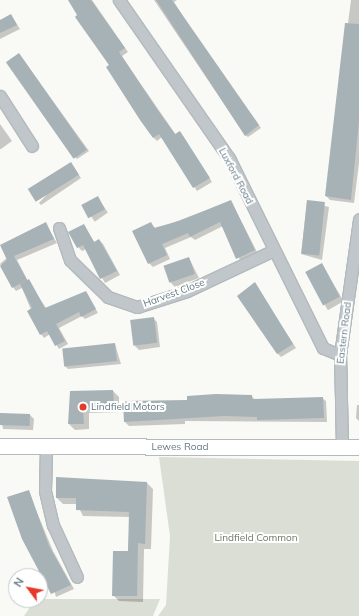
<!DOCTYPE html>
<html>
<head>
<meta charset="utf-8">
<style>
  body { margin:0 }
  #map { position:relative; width:359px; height:616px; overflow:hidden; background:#f9f9f6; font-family:Mulish,sans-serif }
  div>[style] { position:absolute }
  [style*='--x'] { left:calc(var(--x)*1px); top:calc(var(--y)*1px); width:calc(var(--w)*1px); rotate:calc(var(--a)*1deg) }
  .green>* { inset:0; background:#daded5 }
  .shadow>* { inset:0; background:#0003; transform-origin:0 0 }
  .building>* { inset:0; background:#a7b2b6; transform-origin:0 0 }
  .roads { filter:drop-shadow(1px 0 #b2babe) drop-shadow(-1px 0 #b2babe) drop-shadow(0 1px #b2babe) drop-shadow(0 -1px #b2babe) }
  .minor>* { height:11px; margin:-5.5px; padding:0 5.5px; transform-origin:5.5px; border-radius:5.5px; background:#c0c6c9 }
  .secondary>* { height:15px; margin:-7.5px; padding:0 7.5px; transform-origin:7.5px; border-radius:7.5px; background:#fff }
  .dots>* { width:11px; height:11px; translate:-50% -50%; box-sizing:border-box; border:2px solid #fff; border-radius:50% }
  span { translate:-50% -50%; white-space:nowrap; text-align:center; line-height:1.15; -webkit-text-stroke:4px #fff; paint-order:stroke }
  .street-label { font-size:10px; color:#647982 }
  .poi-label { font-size:10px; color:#647982 }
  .left { translate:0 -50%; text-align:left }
  .park-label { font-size:10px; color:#6a7a63 }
  .north { position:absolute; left:8px; top:568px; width:40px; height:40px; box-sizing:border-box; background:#fff; border:1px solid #c1c9cd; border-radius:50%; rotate:302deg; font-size:11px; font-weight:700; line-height:16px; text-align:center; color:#647982 }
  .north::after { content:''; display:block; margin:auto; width:14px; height:18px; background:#e4392b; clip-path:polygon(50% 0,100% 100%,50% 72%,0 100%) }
</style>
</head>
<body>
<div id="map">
  <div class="green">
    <i style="clip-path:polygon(159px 457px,359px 461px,359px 616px,158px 616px,166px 605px,170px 536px)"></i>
    <i style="clip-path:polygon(40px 599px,160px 599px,153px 616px,24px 616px,35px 600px)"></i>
  </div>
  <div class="shadow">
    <i style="clip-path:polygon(69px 0,92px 0,128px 52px,122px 56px,138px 80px,176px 135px,183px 136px,212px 182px,197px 191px,162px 137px,157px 141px,154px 138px)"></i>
    <i style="clip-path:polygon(154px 0,177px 0,174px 2px,194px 34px,261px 128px,248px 137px,245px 135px)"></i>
    <i style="clip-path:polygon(351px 0,359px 0,359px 163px,354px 203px,330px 200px,326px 196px)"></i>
    <i style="clip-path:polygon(11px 15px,20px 29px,0 39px,0 21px)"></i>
    <i style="clip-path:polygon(19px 54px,89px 151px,77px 159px,75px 157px)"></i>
    <i style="clip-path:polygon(0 124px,12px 141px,1px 149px,0 149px)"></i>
    <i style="clip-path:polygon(73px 166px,81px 178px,41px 205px,39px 203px)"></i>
    <i style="left:97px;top:197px;width:19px;height:16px;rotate:55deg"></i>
    <i style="clip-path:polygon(231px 201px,258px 254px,241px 262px,223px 226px,195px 240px,191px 237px,165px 248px,170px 259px,153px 267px,149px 263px,151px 223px,156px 229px)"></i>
    <i style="clip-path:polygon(307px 201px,329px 207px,322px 260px,301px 254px)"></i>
    <i style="clip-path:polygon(45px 223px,57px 243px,17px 260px,28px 281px,46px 308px,86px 292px,98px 313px,85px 319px,82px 316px,59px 328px,68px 344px,59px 349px,50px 334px,44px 338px,41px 334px,22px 288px,16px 291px,13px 287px,0 264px)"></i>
    <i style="clip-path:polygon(83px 225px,95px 243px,99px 240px,103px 244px,120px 275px,105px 283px,86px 249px,82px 251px,78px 247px)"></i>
    <i style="clip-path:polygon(189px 258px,199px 278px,175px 287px,171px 283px)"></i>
    <i style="left:322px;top:264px;width:43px;height:18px;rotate:60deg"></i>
    <i style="clip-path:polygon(255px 284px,296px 348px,281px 357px,277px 353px)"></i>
    <i style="clip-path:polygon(153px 318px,157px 322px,160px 347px,139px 350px,135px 346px)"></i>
    <i style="clip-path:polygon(115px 344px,121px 364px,68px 369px,64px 365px)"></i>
    <i style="clip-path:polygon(113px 391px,119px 397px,119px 412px,89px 413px,89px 429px,75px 430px,69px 424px,71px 392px)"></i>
    <i style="clip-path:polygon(252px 396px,255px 400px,322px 398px,326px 401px,327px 422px,185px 421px,185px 424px,129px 426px,125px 422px,188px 401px)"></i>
    <i style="clip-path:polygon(357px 405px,359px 405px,359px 421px,356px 418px)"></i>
    <i style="clip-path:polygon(0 414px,30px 415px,34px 419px,33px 430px,3px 429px)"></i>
    <i style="clip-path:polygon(147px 483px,153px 489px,151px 549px,144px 549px,143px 602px,119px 601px,113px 595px,128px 552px,130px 517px,83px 516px,77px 504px,63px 504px,57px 498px)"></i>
    <i style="clip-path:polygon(28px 491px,53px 551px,74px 589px,56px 597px)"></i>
  </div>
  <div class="building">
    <i style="clip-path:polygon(68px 0,91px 0,125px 48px,119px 52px,157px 109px,175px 134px,180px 131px,210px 178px,193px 188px,159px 134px,153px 138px,140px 120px,106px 67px,109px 65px,75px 17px,77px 15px)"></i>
    <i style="clip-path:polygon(156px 0,172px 0,259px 125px,245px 136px)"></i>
    <i style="clip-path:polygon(11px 14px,17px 25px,0 33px,0 20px)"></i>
    <i style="clip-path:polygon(345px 23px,359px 24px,359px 121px,351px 200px,325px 196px)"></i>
    <i style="left:19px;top:53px;width:118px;height:16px;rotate:55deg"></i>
    <i style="left:71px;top:162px;width:15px;height:51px;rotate:58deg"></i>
    <i style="left:98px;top:196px;width:15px;height:19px;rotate:62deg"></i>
    <i style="clip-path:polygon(231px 200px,255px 250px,236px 259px,220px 222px,190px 237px,188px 233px,162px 244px,167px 255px,148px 264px,132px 231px,151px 222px,154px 228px,179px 221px)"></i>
    <i style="left:307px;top:200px;width:18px;height:54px;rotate:6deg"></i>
    <i style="clip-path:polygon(46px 222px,54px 239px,14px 256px,27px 280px,12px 288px,0 266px,7px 260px,0 245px)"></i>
    <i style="clip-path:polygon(84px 224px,94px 242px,99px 239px,117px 271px,100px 279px,83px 245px,77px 248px,68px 232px)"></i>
    <i style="left:189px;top:257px;width:18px;height:27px;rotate:71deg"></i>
    <i style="left:322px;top:263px;width:38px;height:19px;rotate:62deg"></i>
    <i style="clip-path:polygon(29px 279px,45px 308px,86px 291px,96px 309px,81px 317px,79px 312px,56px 324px,65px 341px,55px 346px,47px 331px,40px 335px,27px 311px,32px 308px,20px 284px)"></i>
    <i style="clip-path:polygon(255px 282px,293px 344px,277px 354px,237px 296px)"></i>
    <i style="left:154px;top:317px;width:26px;height:24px;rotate:83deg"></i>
    <i style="left:115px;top:343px;width:18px;height:53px;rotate:84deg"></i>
    <i style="clip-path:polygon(113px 390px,114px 407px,83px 408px,84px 424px,68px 424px,70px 391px)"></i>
    <i style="clip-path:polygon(216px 394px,252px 395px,252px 399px,323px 397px,324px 418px,257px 420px,257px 417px,224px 416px,124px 422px,123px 401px,187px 400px,187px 396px)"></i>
    <i style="left:0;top:413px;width:30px;height:12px;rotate:2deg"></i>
    <i style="clip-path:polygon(56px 477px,147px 482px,145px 544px,138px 543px,137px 596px,112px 596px,113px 551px,128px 551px,129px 512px,76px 510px,76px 498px,56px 498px)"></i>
    <i style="clip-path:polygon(29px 490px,49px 546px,71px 585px,51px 594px,22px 539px,7px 497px)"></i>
  </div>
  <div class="roads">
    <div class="minor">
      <i style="--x:119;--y:0;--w:193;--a:55.2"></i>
      <i style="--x:229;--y:158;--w:212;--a:63.7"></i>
      <i style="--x:323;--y:348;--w:18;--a:22"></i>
      <i style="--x:0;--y:96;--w:59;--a:57.4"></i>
      <i style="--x:59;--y:228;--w:34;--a:71"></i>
      <i style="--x:70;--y:260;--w:53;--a:44.2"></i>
      <i style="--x:108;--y:297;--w:31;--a:19"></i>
      <i style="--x:137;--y:307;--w:52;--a:-17.7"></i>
      <i style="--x:187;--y:291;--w:96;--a:-25.2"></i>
      <i style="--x:46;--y:447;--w:44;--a:91.3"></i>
      <i style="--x:45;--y:491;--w:35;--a:77"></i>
      <i style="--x:53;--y:525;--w:57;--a:65.2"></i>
      <i style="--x:342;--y:447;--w:92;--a:-91.2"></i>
      <i style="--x:340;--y:355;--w:137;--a:-82"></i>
    </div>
    <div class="secondary">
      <i style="--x:0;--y:446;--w:359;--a:0.2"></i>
    </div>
  </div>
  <div class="dots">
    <i style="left:83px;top:407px;background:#e4392b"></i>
  </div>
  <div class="street-label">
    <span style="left:236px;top:176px;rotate:62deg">Luxford Road</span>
    <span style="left:174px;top:293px;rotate:-20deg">Harvest Close</span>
    <span style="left:344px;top:333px;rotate:-83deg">Eastern Road</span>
    <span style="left:180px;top:447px">Lewes Road</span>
  </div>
  <div class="poi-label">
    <span class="left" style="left:91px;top:407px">Lindfield Motors</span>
  </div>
  <div class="park-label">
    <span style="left:256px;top:538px">Lindfield Common</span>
  </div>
  <div class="north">N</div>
</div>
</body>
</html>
